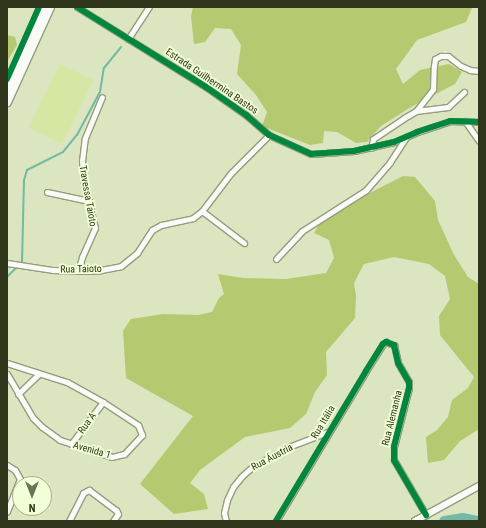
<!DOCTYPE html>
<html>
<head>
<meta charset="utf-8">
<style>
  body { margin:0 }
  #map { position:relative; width:486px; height:528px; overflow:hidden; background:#dbe5c0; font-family:"Roboto Condensed",sans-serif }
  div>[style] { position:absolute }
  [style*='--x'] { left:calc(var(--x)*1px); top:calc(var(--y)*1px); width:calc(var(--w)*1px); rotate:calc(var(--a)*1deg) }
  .green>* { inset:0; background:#d5e7a3; transform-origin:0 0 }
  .forest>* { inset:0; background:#b5c970 }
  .stream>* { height:2px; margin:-1px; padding:0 1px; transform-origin:1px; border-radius:1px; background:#73b9a3 }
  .river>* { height:11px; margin:-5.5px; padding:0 5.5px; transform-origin:5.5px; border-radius:5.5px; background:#73b9a3 }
  .roads { filter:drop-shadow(1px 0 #959c7f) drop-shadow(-1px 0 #959c7f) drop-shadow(0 1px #959c7f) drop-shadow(0 -1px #959c7f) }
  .minor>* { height:5px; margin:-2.5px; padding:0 2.5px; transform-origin:2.5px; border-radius:2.5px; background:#fafbf6 }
  .tertiary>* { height:6px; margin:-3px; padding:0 3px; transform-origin:3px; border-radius:3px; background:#fafbf6 }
  .primary>* { height:8px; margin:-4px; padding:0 4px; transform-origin:4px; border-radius:4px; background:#fafbf6 }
  .cycleway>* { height:6px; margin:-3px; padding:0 3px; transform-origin:3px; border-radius:3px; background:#00873e }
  span { translate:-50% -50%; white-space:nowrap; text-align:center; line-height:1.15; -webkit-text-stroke:3.5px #f2fed6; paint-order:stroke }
  .street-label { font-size:10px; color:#2f361b }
  .frame { position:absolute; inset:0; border:8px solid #2f361b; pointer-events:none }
  .north { position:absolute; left:12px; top:476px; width:40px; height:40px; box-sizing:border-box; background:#f2fed6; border:1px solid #a4ae8b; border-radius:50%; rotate:180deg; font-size:11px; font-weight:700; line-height:16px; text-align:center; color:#2f361b }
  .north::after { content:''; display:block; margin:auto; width:14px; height:18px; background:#6b7355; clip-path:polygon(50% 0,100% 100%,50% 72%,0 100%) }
</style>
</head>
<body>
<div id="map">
  <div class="green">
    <i style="left:60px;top:64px;width:37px;height:71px;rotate:26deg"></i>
  </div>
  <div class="forest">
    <i style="clip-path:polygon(193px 7px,472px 7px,472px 8px,466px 22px,417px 40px,396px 69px,403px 84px,420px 70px,449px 64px,462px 72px,455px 84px,411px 107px,381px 126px,367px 142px,356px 143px,337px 132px,324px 131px,323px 143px,310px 145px,262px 126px,267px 112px,256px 95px,237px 74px,241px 45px,231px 29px,215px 28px,205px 42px,194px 44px,191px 16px)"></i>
    <i style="clip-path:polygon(7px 35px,15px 37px,17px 45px,7px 62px)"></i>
    <i style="clip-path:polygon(403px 176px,415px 177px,435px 201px,438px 220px,454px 255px,468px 277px,479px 284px,479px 429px,460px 441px,444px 460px,428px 463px,426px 437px,437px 430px,448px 417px,452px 400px,468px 388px,474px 377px,440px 335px,439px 316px,450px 299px,445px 276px,429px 264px,394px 257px,364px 264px,354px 283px,356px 296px,355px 318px,326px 352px,327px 375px,315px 392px,306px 414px,290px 428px,245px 437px,200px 470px,190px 483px,204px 494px,208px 509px,174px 514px,140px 484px,193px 416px,126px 378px,123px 331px,131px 319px,163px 314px,198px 315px,212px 312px,219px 298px,224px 294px,218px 274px,243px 278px,286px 279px,326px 273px,334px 258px,329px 240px,314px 233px,321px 221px,350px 203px)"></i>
  </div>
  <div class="stream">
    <i style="--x:7;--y:277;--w:21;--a:-45"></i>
    <i style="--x:22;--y:262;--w:82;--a:-88.6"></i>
    <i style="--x:24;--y:180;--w:10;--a:-73"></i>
    <i style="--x:27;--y:170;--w:40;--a:-26.6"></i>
    <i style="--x:63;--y:152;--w:22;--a:-51"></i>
    <i style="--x:77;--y:135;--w:49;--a:-61.9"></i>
    <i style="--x:100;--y:92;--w:24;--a:-81"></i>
    <i style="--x:104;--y:68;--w:27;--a:-51"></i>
  </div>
  <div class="river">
    <i style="--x:444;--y:521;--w:18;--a:-9"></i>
    <i style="--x:462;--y:518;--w:16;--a:11"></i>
  </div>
  <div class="roads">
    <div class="minor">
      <i style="--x:77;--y:7;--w:152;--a:31.8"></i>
      <i style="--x:206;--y:87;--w:49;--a:35"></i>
      <i style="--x:246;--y:115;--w:30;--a:41"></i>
      <i style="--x:269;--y:135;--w:46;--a:24.3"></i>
      <i style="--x:311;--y:154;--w:43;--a:-4"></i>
      <i style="--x:354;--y:151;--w:41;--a:-12.7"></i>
      <i style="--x:394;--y:142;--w:25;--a:-23"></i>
      <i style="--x:417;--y:132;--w:35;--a:-18"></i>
      <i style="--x:450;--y:121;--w:29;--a:2"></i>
      <i style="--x:128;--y:39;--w:38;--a:-57"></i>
      <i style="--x:416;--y:111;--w:28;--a:-52"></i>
      <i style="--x:433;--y:89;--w:23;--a:-88"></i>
      <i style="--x:434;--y:66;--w:7;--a:-82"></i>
      <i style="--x:435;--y:59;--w:7;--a:-27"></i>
      <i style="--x:441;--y:56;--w:7;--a:0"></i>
      <i style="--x:448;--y:56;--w:16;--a:38"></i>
      <i style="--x:461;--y:66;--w:10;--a:24"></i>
      <i style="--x:470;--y:70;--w:9;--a:6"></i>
      <i style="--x:465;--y:121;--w:24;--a:55"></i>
      <i style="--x:371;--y:148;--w:9;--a:-77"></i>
      <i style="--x:373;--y:139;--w:37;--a:-34"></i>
      <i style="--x:404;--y:118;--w:14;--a:-30"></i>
      <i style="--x:416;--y:111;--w:32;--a:-7"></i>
      <i style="--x:448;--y:107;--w:22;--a:-43"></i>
      <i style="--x:47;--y:192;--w:43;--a:12.1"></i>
      <i style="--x:202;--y:211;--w:53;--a:37.3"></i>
      <i style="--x:276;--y:259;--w:38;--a:-47"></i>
      <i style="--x:302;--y:231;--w:76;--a:-32.6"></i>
      <i style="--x:366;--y:190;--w:37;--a:-49"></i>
      <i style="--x:390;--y:162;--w:30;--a:-57"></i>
      <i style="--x:7;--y:263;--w:47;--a:8.7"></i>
      <i style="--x:53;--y:270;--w:25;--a:2"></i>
      <i style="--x:78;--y:271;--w:23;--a:-2"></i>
      <i style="--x:101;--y:270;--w:20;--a:-11"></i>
      <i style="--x:121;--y:266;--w:21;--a:-39"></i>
      <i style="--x:137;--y:253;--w:27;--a:-57"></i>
      <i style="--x:152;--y:230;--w:10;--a:-29"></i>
      <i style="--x:161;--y:225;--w:33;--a:-12"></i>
      <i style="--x:193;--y:218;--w:11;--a:-38"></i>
      <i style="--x:202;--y:211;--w:48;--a:-52.7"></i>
      <i style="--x:231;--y:173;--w:54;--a:-45"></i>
      <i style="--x:78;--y:271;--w:15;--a:-74"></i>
      <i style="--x:82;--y:257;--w:32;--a:-66"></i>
      <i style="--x:95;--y:228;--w:51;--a:-103.5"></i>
      <i style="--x:83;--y:178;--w:17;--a:-93"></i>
      <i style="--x:82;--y:161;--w:23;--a:-83"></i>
      <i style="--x:85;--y:138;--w:44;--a:-67.5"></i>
      <i style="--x:7;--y:363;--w:63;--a:17.6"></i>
      <i style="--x:67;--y:382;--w:41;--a:29.1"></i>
      <i style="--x:103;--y:402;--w:42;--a:33.3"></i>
      <i style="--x:138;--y:425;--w:11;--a:68"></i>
      <i style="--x:142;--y:435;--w:26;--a:133"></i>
      <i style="--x:124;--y:454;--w:12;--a:166"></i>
      <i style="--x:112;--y:457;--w:55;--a:-161.9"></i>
      <i style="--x:60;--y:440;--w:22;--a:-144"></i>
      <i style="--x:42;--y:427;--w:13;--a:-135"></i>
      <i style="--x:33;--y:418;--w:51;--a:-120.6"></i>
      <i style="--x:18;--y:394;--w:29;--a:-44"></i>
      <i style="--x:71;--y:444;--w:53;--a:-52.7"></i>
      <i style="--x:7;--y:465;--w:9;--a:32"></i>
      <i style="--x:15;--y:470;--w:10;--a:61"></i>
      <i style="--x:20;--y:479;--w:35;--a:112"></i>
      <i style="--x:69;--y:521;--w:31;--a:-63"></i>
      <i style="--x:83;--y:493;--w:7;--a:-27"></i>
      <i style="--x:89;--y:490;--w:34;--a:37"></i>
      <i style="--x:116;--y:510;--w:4;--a:63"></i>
      <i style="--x:118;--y:514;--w:9;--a:126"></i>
      <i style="--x:226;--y:521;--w:8;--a:-104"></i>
      <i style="--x:224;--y:513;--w:13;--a:-77"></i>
      <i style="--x:227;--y:500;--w:14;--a:-65"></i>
      <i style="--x:233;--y:487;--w:14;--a:-51"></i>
      <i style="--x:242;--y:476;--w:13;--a:-42"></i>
      <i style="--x:252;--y:467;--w:44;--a:-28.3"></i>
      <i style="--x:291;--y:446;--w:40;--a:-21"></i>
      <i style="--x:276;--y:521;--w:175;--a:-59"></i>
      <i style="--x:366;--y:371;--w:32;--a:-58"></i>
      <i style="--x:383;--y:344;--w:4;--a:-34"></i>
      <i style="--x:386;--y:342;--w:9;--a:21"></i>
      <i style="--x:394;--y:345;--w:18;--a:77"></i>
      <i style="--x:398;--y:363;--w:22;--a:60"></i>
      <i style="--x:409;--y:382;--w:6;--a:90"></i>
      <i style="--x:409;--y:388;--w:61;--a:104.3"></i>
      <i style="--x:394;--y:447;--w:13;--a:90"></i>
      <i style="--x:394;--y:460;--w:64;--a:59.8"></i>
    </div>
    <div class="tertiary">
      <i style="--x:415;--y:521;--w:73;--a:-28.7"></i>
    </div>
    <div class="primary">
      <i style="--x:7;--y:86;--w:86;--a:-66.1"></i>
      <i style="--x:7;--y:102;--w:104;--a:-65.6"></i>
    </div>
  </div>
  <div class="cycleway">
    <i style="--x:77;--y:7;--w:152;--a:31.8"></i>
    <i style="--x:206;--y:87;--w:49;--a:35"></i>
    <i style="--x:246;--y:115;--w:30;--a:41"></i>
    <i style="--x:269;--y:135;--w:46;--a:24.3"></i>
    <i style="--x:311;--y:154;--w:43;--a:-4"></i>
    <i style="--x:354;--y:151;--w:41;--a:-12.7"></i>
    <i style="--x:394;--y:142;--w:25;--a:-23"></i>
    <i style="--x:417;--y:132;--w:35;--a:-18"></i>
    <i style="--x:450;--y:121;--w:29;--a:2"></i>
    <i style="--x:7;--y:79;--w:79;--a:-66"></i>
    <i style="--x:276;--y:521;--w:175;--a:-59"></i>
    <i style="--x:366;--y:371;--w:32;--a:-58"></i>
    <i style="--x:383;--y:344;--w:4;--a:-34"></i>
    <i style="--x:386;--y:342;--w:9;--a:21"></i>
    <i style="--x:394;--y:345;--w:18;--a:77"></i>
    <i style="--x:398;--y:363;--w:22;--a:60"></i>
    <i style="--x:409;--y:382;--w:6;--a:90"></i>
    <i style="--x:409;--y:388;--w:61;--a:104.3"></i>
    <i style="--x:394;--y:447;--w:13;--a:90"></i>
    <i style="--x:394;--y:460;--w:64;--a:59.8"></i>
  </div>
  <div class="street-label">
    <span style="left:212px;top:81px;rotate:34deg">Estrada Guilhermina Bastos</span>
    <span style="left:88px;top:196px;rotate:80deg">Travessa Taioto</span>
    <span style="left:81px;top:269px;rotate:-1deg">Rua Taioto</span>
    <span style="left:392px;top:418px;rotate:-76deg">Rua Alemanha</span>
    <span style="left:323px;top:422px;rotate:-59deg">Rua Itália</span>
    <span style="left:87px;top:423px;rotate:-54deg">Rua A</span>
    <span style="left:92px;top:450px;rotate:16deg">Avenida 1</span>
    <span style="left:272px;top:457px;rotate:-28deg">Rua Áustria</span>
  </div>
  <div class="frame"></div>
  <div class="north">N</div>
</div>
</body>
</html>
